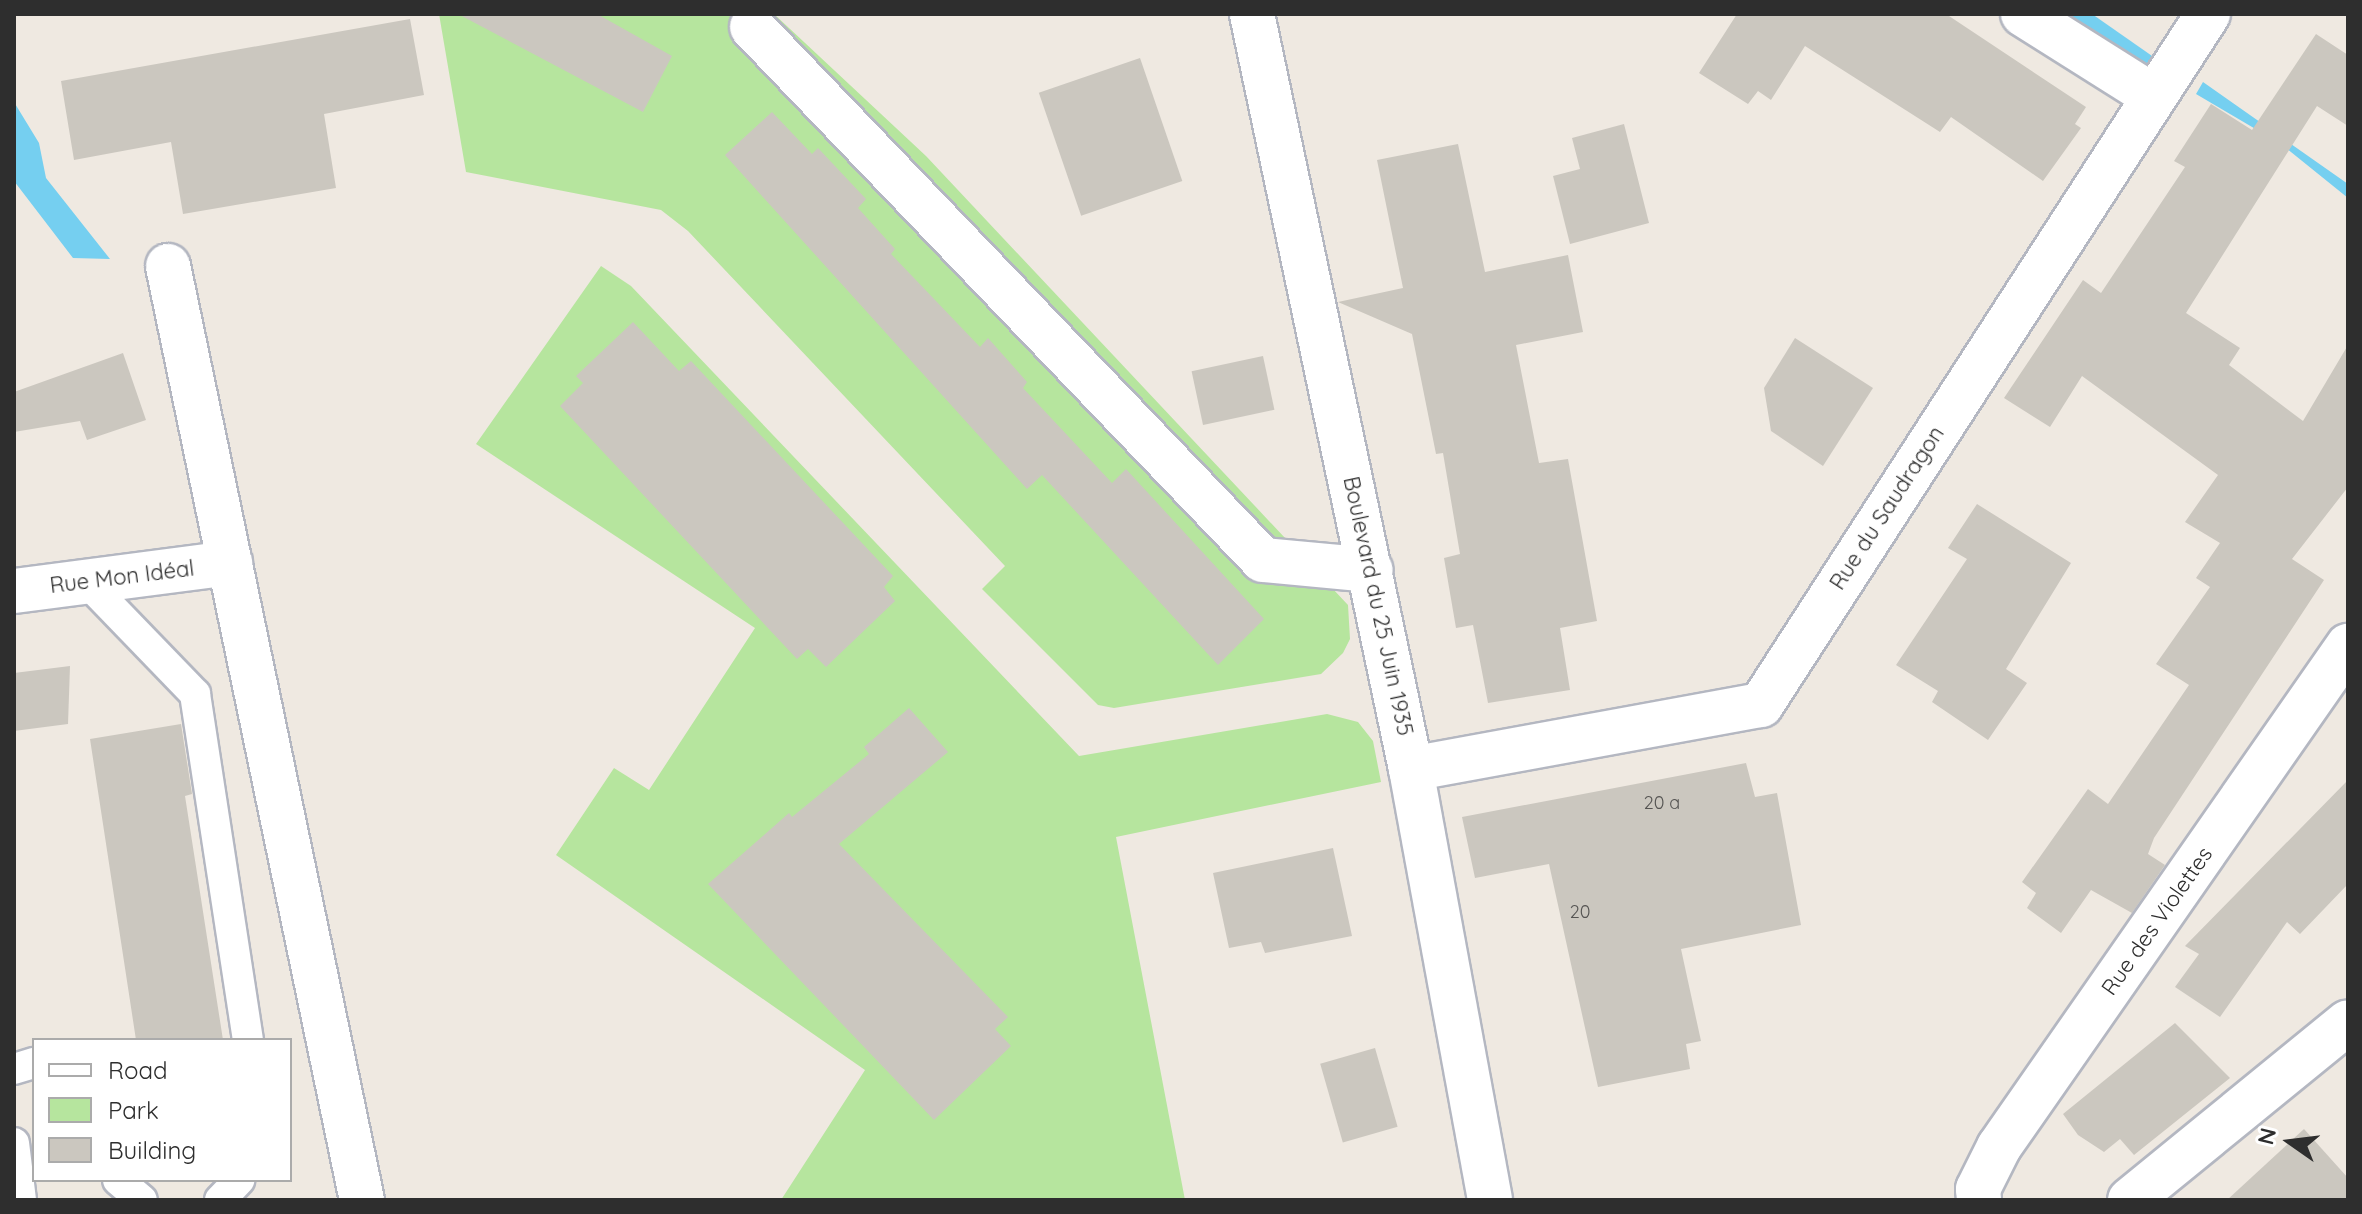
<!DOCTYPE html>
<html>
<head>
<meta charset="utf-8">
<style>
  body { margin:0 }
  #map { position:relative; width:2362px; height:1214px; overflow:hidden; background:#efe9e1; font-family:Quicksand,sans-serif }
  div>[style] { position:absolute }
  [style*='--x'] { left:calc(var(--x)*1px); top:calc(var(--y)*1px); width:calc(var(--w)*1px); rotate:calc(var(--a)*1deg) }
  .green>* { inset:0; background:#b6e59e }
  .water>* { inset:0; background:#75cff0 }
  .building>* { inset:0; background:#cbc7bf; transform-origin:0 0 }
  .roads { filter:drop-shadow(2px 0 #b4b7c1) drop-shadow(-2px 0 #b4b7c1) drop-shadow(0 2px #b4b7c1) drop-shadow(0 -2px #b4b7c1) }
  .lane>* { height:30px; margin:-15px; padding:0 15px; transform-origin:15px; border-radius:15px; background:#fff }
  .street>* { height:44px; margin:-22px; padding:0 22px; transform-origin:22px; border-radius:22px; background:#fff }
  .secondary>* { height:44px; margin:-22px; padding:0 22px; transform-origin:22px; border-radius:22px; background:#fff }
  span { translate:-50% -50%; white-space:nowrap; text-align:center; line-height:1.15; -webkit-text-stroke:7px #fff; paint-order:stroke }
  .number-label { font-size:18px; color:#555452 }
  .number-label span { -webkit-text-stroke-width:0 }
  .street-label { font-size:22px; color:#2e2e2e }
  .frame { position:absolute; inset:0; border:16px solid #2e2e2e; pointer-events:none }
  .legend { position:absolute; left:32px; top:1038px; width:260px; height:144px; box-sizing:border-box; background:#fff; border:2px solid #ababab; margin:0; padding:10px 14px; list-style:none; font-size:24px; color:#2e2e2e }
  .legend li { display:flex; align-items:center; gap:16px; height:40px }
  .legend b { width:40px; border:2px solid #ababab }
  .north { position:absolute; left:2250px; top:1102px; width:80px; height:80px; -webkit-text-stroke:6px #fff; paint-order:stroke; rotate:284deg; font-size:22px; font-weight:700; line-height:32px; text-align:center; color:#2e2e2e }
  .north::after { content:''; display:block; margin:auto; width:28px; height:36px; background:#2e2e2e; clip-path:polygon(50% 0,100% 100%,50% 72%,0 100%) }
</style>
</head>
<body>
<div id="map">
  <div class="green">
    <i style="clip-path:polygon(439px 14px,774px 14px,926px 156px,1348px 605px,1350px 639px,1343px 653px,1321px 674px,1114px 708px,1098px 705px,982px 589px,1005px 566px,688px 231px,661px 210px,466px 172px)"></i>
    <i style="clip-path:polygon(601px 266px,631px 286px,1079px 756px,1327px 714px,1358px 722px,1373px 741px,1381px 782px,1116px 837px,1185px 1200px,781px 1200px,865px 1070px,556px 855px,614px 768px,649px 790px,755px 628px,476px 444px)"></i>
  </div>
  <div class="water">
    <i style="clip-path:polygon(2067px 14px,2092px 14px,2155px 58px,2145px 74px)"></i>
    <i style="clip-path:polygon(2203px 82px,2348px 184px,2348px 198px,2281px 144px,2196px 94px)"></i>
    <i style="clip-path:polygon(14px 102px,39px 143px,46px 178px,110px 259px,73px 258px,14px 181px)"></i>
  </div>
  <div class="building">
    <i style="clip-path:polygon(458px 14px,597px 14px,672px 56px,643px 112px)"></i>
    <i style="clip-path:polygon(1737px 14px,1946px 14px,2086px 107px,2075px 124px,2081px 128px,2043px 181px,1951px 117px,1940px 132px,1805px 46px,1771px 100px,1758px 91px,1748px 104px,1699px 73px)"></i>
    <i style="clip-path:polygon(410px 19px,424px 95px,324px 114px,336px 188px,183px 214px,171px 142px,74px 160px,61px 81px)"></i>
    <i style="clip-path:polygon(2316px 34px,2348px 55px,2348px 126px,2317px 106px,2186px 313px,2240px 348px,2229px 365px,2303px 421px,2348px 345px,2348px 487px,2292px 559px,2324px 580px,2154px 838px,2148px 854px,2165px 865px,2132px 913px,2091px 890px,2061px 933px,2027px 908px,2036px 893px,2022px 882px,2088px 789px,2108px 804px,2189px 685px,2156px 664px,2210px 587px,2196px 578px,2220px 543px,2185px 522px,2218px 475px,2082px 376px,2050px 427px,2004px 398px,2083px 280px,2101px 293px,2185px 167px,2174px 161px,2211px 104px,2252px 130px)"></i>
    <i style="left:1140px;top:58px;width:130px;height:107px;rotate:71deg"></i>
    <i style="clip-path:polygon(772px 112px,812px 154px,818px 148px,866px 199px,858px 208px,895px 249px,891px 254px,980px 347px,988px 338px,1027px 382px,1023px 388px,1112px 483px,1126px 469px,1264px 619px,1218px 665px,1042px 475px,1027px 489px,725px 155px)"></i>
    <i style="clip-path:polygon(1624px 124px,1649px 223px,1570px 244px,1553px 176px,1580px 169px,1572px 138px)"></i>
    <i style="clip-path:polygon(1458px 144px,1485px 272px,1568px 255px,1583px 332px,1516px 345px,1539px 463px,1568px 459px,1597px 621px,1560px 628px,1570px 690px,1488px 703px,1473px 625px,1456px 628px,1444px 558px,1460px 554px,1443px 453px,1436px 454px,1412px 334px,1338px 302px,1403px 288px,1377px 160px)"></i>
    <i style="clip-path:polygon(633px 322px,679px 371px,691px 361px,893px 576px,884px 587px,895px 601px,826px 667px,808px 649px,797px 659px,560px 406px,583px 383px,576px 376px)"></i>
    <i style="clip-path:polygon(1795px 338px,1873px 388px,1823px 466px,1771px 431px,1764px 388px)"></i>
    <i style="clip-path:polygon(123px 353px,146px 420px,87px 440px,80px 421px,14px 432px,14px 392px)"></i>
    <i style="left:1263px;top:356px;width:55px;height:73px;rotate:78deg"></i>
    <i style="clip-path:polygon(1977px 504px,2071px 563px,2006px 669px,2027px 683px,1988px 740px,1932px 702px,1938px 691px,1896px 665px,1967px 559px,1948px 548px)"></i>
    <i style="clip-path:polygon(70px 666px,68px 724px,14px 731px,14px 673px)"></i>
    <i style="clip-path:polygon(909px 708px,948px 752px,839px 844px,1008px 1017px,995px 1029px,1011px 1046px,934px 1120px,708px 884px,789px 813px,792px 817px,869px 754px,864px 747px)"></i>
    <i style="clip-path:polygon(181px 724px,192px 794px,185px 796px,223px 1040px,136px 1040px,90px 739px)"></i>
    <i style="clip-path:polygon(1746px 763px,1755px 797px,1777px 793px,1801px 925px,1681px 949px,1701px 1041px,1686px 1044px,1690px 1069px,1598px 1087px,1549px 864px,1475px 878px,1462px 817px)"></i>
    <i style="clip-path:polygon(2348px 780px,2348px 884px,2300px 934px,2287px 922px,2220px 1017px,2175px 987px,2199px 954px,2185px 946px)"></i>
    <i style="clip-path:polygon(1333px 848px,1352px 936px,1265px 953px,1261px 942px,1229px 948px,1213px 873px)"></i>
    <i style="clip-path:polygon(2175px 1023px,2230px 1078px,2134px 1155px,2120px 1139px,2104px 1152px,2078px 1135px,2063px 1114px)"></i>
    <i style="left:1375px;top:1048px;width:82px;height:57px;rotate:74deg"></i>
    <i style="clip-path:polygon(2304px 1129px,2348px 1178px,2348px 1200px,2227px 1200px)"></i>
  </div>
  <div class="roads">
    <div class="lane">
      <i style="--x:86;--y:581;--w:157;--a:46"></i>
      <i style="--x:195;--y:694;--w:350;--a:81.3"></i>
      <i style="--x:14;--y:1069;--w:21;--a:-17"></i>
      <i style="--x:14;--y:1143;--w:57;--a:83"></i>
      <i style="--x:118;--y:1180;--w:31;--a:40"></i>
      <i style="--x:220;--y:1200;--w:28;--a:-46"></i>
    </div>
    <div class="street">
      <i style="--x:2023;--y:14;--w:154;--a:32.2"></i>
      <i style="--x:752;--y:27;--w:738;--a:46.21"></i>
      <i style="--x:1263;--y:560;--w:108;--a:5.3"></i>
      <i style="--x:168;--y:266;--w:954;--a:78.27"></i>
      <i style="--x:14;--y:591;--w:218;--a:-7.4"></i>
      <i style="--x:1411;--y:769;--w:356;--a:-10.4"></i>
      <i style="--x:1761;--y:705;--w:823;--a:-57.1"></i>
      <i style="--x:1979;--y:1200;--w:11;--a:-95"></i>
      <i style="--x:1978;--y:1189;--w:47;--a:-63.4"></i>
      <i style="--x:1999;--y:1147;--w:611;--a:-55.14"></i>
      <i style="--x:2130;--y:1200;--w:281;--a:-39.2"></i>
    </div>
    <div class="secondary">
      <i style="--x:1252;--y:14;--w:772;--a:78.11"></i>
      <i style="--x:1411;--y:769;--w:438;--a:79.6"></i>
    </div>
  </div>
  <div class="number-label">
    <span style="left:1662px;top:803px">20 a</span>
    <span style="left:1580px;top:912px">20</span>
  </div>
  <div class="street-label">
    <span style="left:1887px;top:508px;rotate:-57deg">Rue du Saudragon</span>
    <span style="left:122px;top:577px;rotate:-7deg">Rue Mon Idéal</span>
    <span style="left:1378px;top:606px;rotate:78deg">Boulevard du 25 Juin 1935</span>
    <span style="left:2157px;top:921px;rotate:-55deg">Rue des Violettes</span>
  </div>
  <div class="frame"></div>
  <ul class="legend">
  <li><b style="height:10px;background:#fff"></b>Road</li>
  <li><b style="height:22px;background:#b6e59e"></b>Park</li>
  <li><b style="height:22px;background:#cbc7bf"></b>Building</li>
  </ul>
  <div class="north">N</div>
</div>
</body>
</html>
